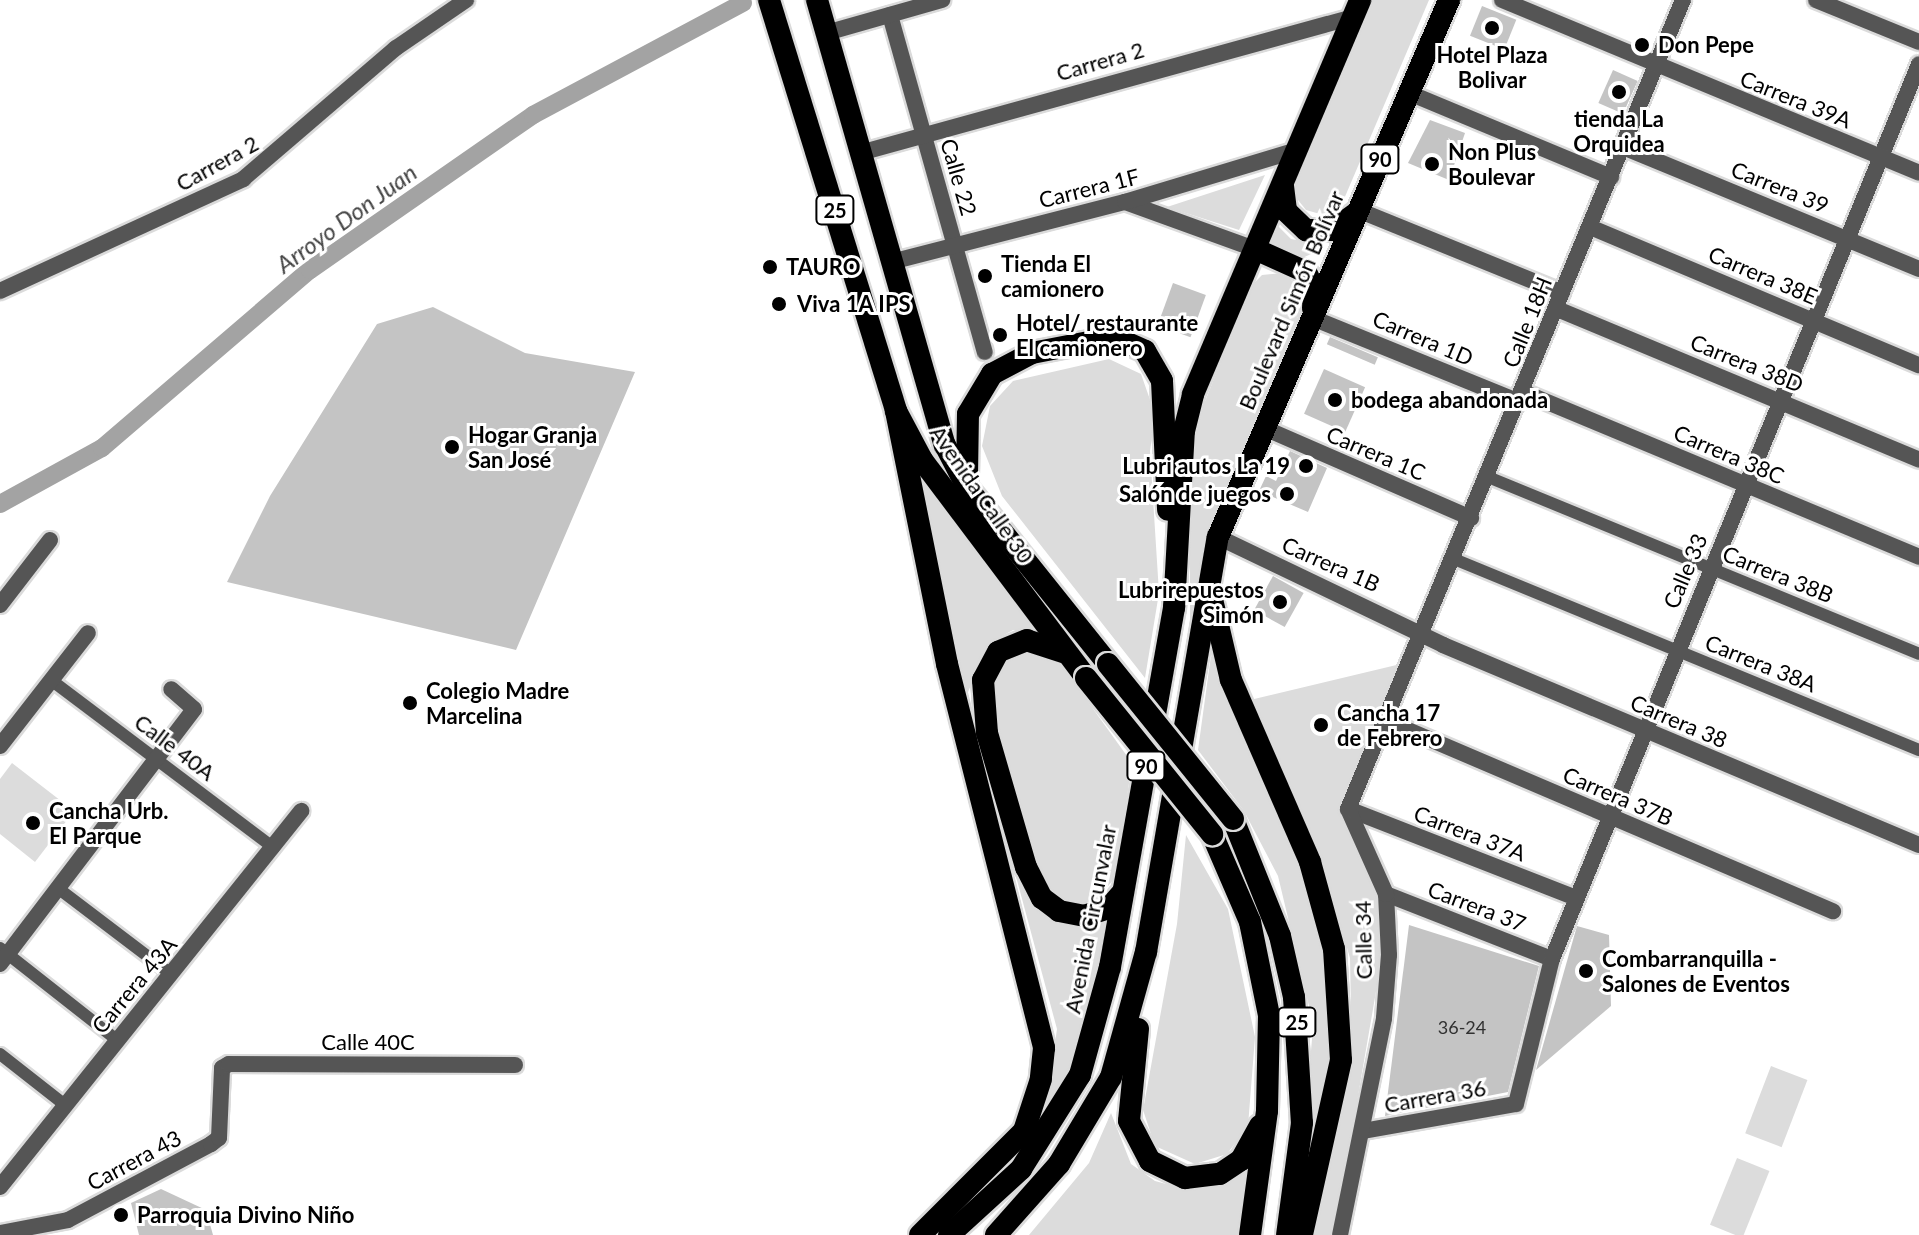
<!DOCTYPE html>
<html>
<head>
<meta charset="utf-8">
<style>
  body { margin:0 }
  #map { position:relative; width:1919px; height:1235px; overflow:hidden; background:#fff; font-family:Lato,sans-serif }
  div>[style] { position:absolute }
  [style*='--x'] { left:calc(var(--x)*1px); top:calc(var(--y)*1px); width:calc(var(--w)*1px); rotate:calc(var(--a)*1deg) }
  .green>* { inset:0; background:#dcdcdc; transform-origin:0 0 }
  .canal>* { height:18px; margin:-9px; padding:0 9px; transform-origin:9px; border-radius:9px; background:#a3a3a3 }
  .building>* { inset:0; background:#c4c4c4; transform-origin:0 0 }
  .roads { filter:drop-shadow(2px 0 #dbdbdb) drop-shadow(-2px 0 #dbdbdb) drop-shadow(0 2px #dbdbdb) drop-shadow(0 -2px #dbdbdb) }
  .pedestrian>* { height:12px; margin:-6px; padding:0 6px; transform-origin:6px; border-radius:6px; background:#555 }
  .minor>* { height:16px; margin:-8px; padding:0 8px; transform-origin:8px; border-radius:8px; background:#555 }
  .tertiary>* { height:16px; margin:-8px; padding:0 8px; transform-origin:8px; border-radius:8px; background:#555 }
  .trunk>* { height:22px; margin:-11px; padding:0 11px; transform-origin:11px; border-radius:11px; background:#000 }
  .bridges { filter:drop-shadow(2px 0 #dbdbdb) drop-shadow(-2px 0 #dbdbdb) drop-shadow(0 2px #dbdbdb) drop-shadow(0 -2px #dbdbdb) }
  .trunk-bridge>* { height:22px; margin:-11px; padding:0 11px; transform-origin:11px; border-radius:11px; background:#000 }
  .dots>* { width:22px; height:22px; translate:-50% -50%; box-sizing:border-box; border:4px solid #fff; border-radius:50% }
  span { translate:-50% -50%; white-space:nowrap; text-align:center; line-height:1.15; -webkit-text-stroke:6px #fff; paint-order:stroke }
  .number-label { font-size:18px; color:#313131 }
  .number-label span { -webkit-text-stroke-width:0 }
  .shield-label span { padding:2px 6px; background:#fff; border:2px solid; border-radius:6px; -webkit-text-stroke-width:0 }
  .shield-label { font-size:20px; color:#000; font-weight:700 }
  .poi-label { font-size:22px; color:#000; font-weight:700 }
  .left { translate:0 -50%; text-align:left }
  .right { translate:-100% -50%; text-align:right }
  .street-label { font-size:22px; color:#000 }
  .water-label { font-size:24px; color:#444; font-style:italic }
</style>
</head>
<body>
<div id="map">
  <div class="green">
    <i style="clip-path:polygon(1369px 0,1429px 0,1338px 213px,1320px 214px,1306px 210px,1290px 190px)"></i>
    <i style="clip-path:polygon(1265px 175px,1239px 230px,1167px 207px)"></i>
    <i style="clip-path:polygon(1276px 224px,1291px 239px,1320px 244px,1316px 252px,1302px 258px,1268px 244px)"></i>
    <i style="clip-path:polygon(1282px 273px,1299px 286px,1302px 307px,1251px 435px,1190px 638px,1190px 486px,1198px 419px,1251px 286px,1262px 275px)"></i>
    <i style="clip-path:polygon(1109px 359px,1141px 374px,1155px 414px,1150px 451px,1159px 593px,1145px 678px,1002px 496px,982px 446px,990px 406px,1013px 381px)"></i>
    <i style="clip-path:polygon(922px 476px,1043px 633px,1013px 630px,988px 644px,966px 697px)"></i>
    <i style="clip-path:polygon(1033px 650px,1058px 660px,1132px 763px,1115px 878px,1094px 902px,1063px 902px,1042px 879px,993px 714px,994px 682px,1003px 664px)"></i>
    <i style="clip-path:polygon(1211px 655px,1309px 885px,1330px 974px,1333px 1059px,1295px 1235px,1312px 1039px,1309px 1006px,1278px 876px,1244px 811px,1198px 750px)"></i>
    <i style="clip-path:polygon(1409px 662px,1341px 807px,1383px 909px,1383px 951px,1334px 1235px,1314px 1235px,1352px 1064px,1350px 958px,1319px 853px,1250px 700px)"></i>
    <i style="clip-path:polygon(12px 763px,74px 811px,35px 862px,0 834px,0 779px)"></i>
    <i style="clip-path:polygon(1186px 835px,1228px 909px,1255px 1037px,1248px 1126px,1227px 1154px,1195px 1164px,1155px 1146px,1143px 1110px,1177px 924px)"></i>
    <i style="clip-path:polygon(1014px 869px,1031px 897px,1114px 909px,1071px 1071px,1051px 1110px,1046px 1107px,1057px 1029px)"></i>
    <i style="left:1771px;top:1066px;width:39px;height:72px;rotate:21deg"></i>
    <i style="clip-path:polygon(1111px 1113px,1131px 1164px,1155px 1181px,1185px 1189px,1213px 1186px,1251px 1168px,1241px 1235px,1029px 1235px,1089px 1163px)"></i>
    <i style="left:1737px;top:1158px;width:35px;height:72px;rotate:22deg"></i>
  </div>
  <div class="canal">
    <i style="--x:0;--y:504;--w:116;--a:-28.8"></i>
    <i style="--x:102;--y:448;--w:274;--a:-40.6"></i>
    <i style="--x:310;--y:270;--w:272;--a:-34.8"></i>
    <i style="--x:533;--y:115;--w:238;--a:-28.1"></i>
  </div>
  <div class="building">
    <i style="left:1482px;top:6px;width:37px;height:32px;rotate:22deg"></i>
    <i style="left:1613px;top:70px;width:27px;height:36px;rotate:24deg"></i>
    <i style="clip-path:polygon(1430px 120px,1465px 133px,1449px 180px,1408px 163px)"></i>
    <i style="left:1173px;top:283px;width:35px;height:45px;rotate:20deg"></i>
    <i style="clip-path:polygon(433px 307px,525px 353px,635px 372px,516px 650px,227px 582px,270px 496px,377px 324px)"></i>
    <i style="left:1330px;top:337px;width:52px;height:8px;rotate:23deg"></i>
    <i style="left:1324px;top:369px;width:45px;height:49px;rotate:24deg"></i>
    <i style="clip-path:polygon(1290px 451px,1327px 468px,1308px 512px,1259px 491px,1266px 476px,1276px 481px)"></i>
    <i style="left:1273px;top:576px;width:35px;height:39px;rotate:29deg"></i>
    <i style="clip-path:polygon(1409px 925px,1539px 966px,1508px 1092px,1385px 1116px)"></i>
    <i style="clip-path:polygon(1577px 926px,1609px 935px,1611px 1006px,1536px 1070px)"></i>
    <i style="clip-path:polygon(161px 1189px,206px 1210px,213px 1235px,139px 1235px,131px 1203px)"></i>
  </div>
  <div class="roads">
    <div class="pedestrian">
      <i style="--x:1488;--y:477;--w:466;--a:22.3"></i>
      <i style="--x:1454;--y:559;--w:503;--a:22.33"></i>
      <i style="--x:51;--y:680;--w:279;--a:37"></i>
      <i style="--x:59;--y:889;--w:141;--a:37.2"></i>
      <i style="--x:0;--y:948;--w:149;--a:38.2"></i>
      <i style="--x:0;--y:1054;--w:83;--a:38.1"></i>
    </div>
    <div class="minor">
      <i style="--x:1816;--y:0;--w:111;--a:22.2"></i>
      <i style="--x:890;--y:15;--w:350;--a:74.3"></i>
      <i style="--x:826;--y:33;--w:121;--a:-15.9"></i>
      <i style="--x:1409;--y:93;--w:219;--a:22.6"></i>
      <i style="--x:1623;--y:147;--w:320;--a:22.4"></i>
      <i style="--x:860;--y:153;--w:511;--a:-15.42"></i>
      <i style="--x:1125;--y:202;--w:138;--a:19.9"></i>
      <i style="--x:1358;--y:210;--w:220;--a:22.1"></i>
      <i style="--x:1590;--y:227;--w:357;--a:22.8"></i>
      <i style="--x:891;--y:262;--w:242;--a:-14.4"></i>
      <i style="--x:1125;--y:202;--w:180;--a:-16.8"></i>
      <i style="--x:1557;--y:309;--w:392;--a:22.6"></i>
      <i style="--x:1310;--y:317;--w:226;--a:22.1"></i>
      <i style="--x:1523;--y:392;--w:429;--a:22.6"></i>
      <i style="--x:1264;--y:428;--w:226;--a:23.5"></i>
      <i style="--x:1218;--y:537;--w:250;--a:25.6"></i>
      <i style="--x:1443;--y:645;--w:516;--a:22.79"></i>
      <i style="--x:0;--y:605;--w:82;--a:-52.4"></i>
      <i style="--x:1387;--y:721;--w:485;--a:23.1"></i>
      <i style="--x:0;--y:746;--w:143;--a:-52.1"></i>
      <i style="--x:1348;--y:809;--w:245;--a:21.3"></i>
      <i style="--x:1386;--y:894;--w:178;--a:21.4"></i>
      <i style="--x:0;--y:964;--w:320;--a:-52.7"></i>
      <i style="--x:194;--y:709;--w:30;--a:-139"></i>
      <i style="--x:1363;--y:1131;--w:155;--a:-10"></i>
      <i style="--x:1516;--y:1104;--w:149;--a:-76.1"></i>
      <i style="--x:1552;--y:959;--w:967;--a:-67.7"></i>
      <i style="--x:0;--y:1187;--w:482;--a:-51.3"></i>
      <i style="--x:0;--y:1233;--w:69;--a:-10.8"></i>
      <i style="--x:68;--y:1220;--w:162;--a:-28"></i>
      <i style="--x:211;--y:1144;--w:10;--a:-37"></i>
      <i style="--x:219;--y:1138;--w:70;--a:-87.5"></i>
      <i style="--x:222;--y:1068;--w:8;--a:-30"></i>
      <i style="--x:229;--y:1064;--w:286;--a:0.2"></i>
      <i style="--x:1340;--y:1235;--w:221;--a:-78.5"></i>
      <i style="--x:1384;--y:1018;--w:63;--a:-85.5"></i>
      <i style="--x:1389;--y:955;--w:61;--a:-92.8"></i>
      <i style="--x:1386;--y:894;--w:93;--a:-114.1"></i>
      <i style="--x:1348;--y:809;--w:876;--a:-67.51"></i>
    </div>
    <div class="tertiary">
      <i style="--x:1502;--y:0;--w:451;--a:22.5"></i>
      <i style="--x:0;--y:291;--w:268;--a:-24.7"></i>
      <i style="--x:243;--y:179;--w:201;--a:-40.6"></i>
      <i style="--x:396;--y:48;--w:85;--a:-34.4"></i>
    </div>
    <div class="trunk">
      <i style="--x:769;--y:0;--w:430;--a:72.8"></i>
      <i style="--x:896;--y:411;--w:55;--a:62"></i>
      <i style="--x:922;--y:460;--w:273;--a:53"></i>
      <i style="--x:817;--y:0;--w:463;--a:74"></i>
      <i style="--x:945;--y:445;--w:50;--a:62.4"></i>
      <i style="--x:968;--y:489;--w:224;--a:51.3"></i>
      <i style="--x:1283;--y:186;--w:25;--a:83"></i>
      <i style="--x:1286;--y:211;--w:28;--a:44"></i>
      <i style="--x:1306;--y:230;--w:27;--a:0"></i>
      <i style="--x:1333;--y:230;--w:29;--a:-36"></i>
      <i style="--x:1255;--y:249;--w:56;--a:24.3"></i>
      <i style="--x:1306;--y:272;--w:19;--a:65"></i>
      <i style="--x:1314;--y:289;--w:19;--a:93"></i>
      <i style="--x:896;--y:411;--w:258;--a:78.6"></i>
      <i style="--x:947;--y:664;--w:396;--a:75.8"></i>
      <i style="--x:1044;--y:1048;--w:31;--a:96"></i>
      <i style="--x:1041;--y:1079;--w:55;--a:108.1"></i>
      <i style="--x:1024;--y:1131;--w:147;--a:135"></i>
      <i style="--x:967;--y:476;--w:62;--a:-89.1"></i>
      <i style="--x:968;--y:414;--w:47;--a:-59"></i>
      <i style="--x:992;--y:374;--w:45;--a:-27.7"></i>
      <i style="--x:1032;--y:353;--w:84;--a:-11"></i>
      <i style="--x:1114;--y:337;--w:34;--a:24"></i>
      <i style="--x:1145;--y:351;--w:34;--a:60"></i>
      <i style="--x:1162;--y:381;--w:129;--a:87.3"></i>
      <i style="--x:1211;--y:595;--w:87;--a:76.8"></i>
      <i style="--x:1231;--y:680;--w:198;--a:66.5"></i>
      <i style="--x:1310;--y:862;--w:90;--a:74.6"></i>
      <i style="--x:1334;--y:949;--w:111;--a:86.4"></i>
      <i style="--x:1341;--y:1060;--w:179;--a:102.6"></i>
      <i style="--x:1063;--y:652;--w:38;--a:-162"></i>
      <i style="--x:1027;--y:640;--w:31;--a:158"></i>
      <i style="--x:998;--y:652;--w:32;--a:118"></i>
      <i style="--x:983;--y:680;--w:53;--a:85.7"></i>
      <i style="--x:987;--y:733;--w:140;--a:73.8"></i>
      <i style="--x:1026;--y:867;--w:35;--a:63"></i>
      <i style="--x:1042;--y:898;--w:21;--a:37"></i>
      <i style="--x:1059;--y:911;--w:25;--a:11"></i>
      <i style="--x:1084;--y:916;--w:26;--a:-18"></i>
      <i style="--x:1109;--y:908;--w:21;--a:-49"></i>
      <i style="--x:1233;--y:819;--w:126;--a:68.1"></i>
      <i style="--x:1280;--y:936;--w:63;--a:77.1"></i>
      <i style="--x:1294;--y:997;--w:126;--a:86.4"></i>
      <i style="--x:1302;--y:1123;--w:113;--a:97.6"></i>
      <i style="--x:1212;--y:834;--w:96;--a:66.6"></i>
      <i style="--x:1250;--y:922;--w:95;--a:78.5"></i>
      <i style="--x:1269;--y:1015;--w:96;--a:91.2"></i>
      <i style="--x:1267;--y:1111;--w:125;--a:97.8"></i>
      <i style="--x:1138;--y:1029;--w:92;--a:95.6"></i>
      <i style="--x:1129;--y:1121;--w:45;--a:62.3"></i>
      <i style="--x:1150;--y:1161;--w:39;--a:26"></i>
      <i style="--x:1185;--y:1178;--w:35;--a:-7"></i>
      <i style="--x:1220;--y:1174;--w:25;--a:-34"></i>
      <i style="--x:1241;--y:1160;--w:39;--a:-61"></i>
      <i style="--x:949;--y:1235;--w:98;--a:-42.5"></i>
      <i style="--x:1021;--y:1169;--w:111;--a:-57.9"></i>
      <i style="--x:1080;--y:1075;--w:112;--a:-74.5"></i>
      <i style="--x:1110;--y:967;--w:365;--a:-79.9"></i>
      <i style="--x:1174;--y:608;--w:177;--a:-86.8"></i>
      <i style="--x:1184;--y:431;--w:38;--a:-76"></i>
      <i style="--x:1193;--y:394;--w:428;--a:-67"></i>
      <i style="--x:996;--y:1235;--w:95;--a:-48.4"></i>
      <i style="--x:1059;--y:1164;--w:101;--a:-59.1"></i>
      <i style="--x:1111;--y:1077;--w:130;--a:-74.4"></i>
      <i style="--x:1146;--y:952;--w:421;--a:-80.2"></i>
      <i style="--x:1218;--y:537;--w:585;--a:-66.72"></i>
    </div>
  </div>
  <div class="bridges">
    <div class="trunk-bridge">
      <i style="--x:1108;--y:664;--w:199;--a:51.1"></i>
      <i style="--x:1086;--y:678;--w:201;--a:51.1"></i>
    </div>
  </div>
  <div class="dots">
    <i style="left:1492px;top:28px;background:#000"></i>
    <i style="left:1642px;top:45px;background:#000"></i>
    <i style="left:1619px;top:92px;background:#000"></i>
    <i style="left:1432px;top:164px;background:#000"></i>
    <i style="left:770px;top:267px;background:#000"></i>
    <i style="left:985px;top:276px;background:#000"></i>
    <i style="left:779px;top:304px;background:#000"></i>
    <i style="left:1000px;top:335px;background:#000"></i>
    <i style="left:1335px;top:400px;background:#000"></i>
    <i style="left:452px;top:447px;background:#000"></i>
    <i style="left:1306px;top:466px;background:#000"></i>
    <i style="left:1287px;top:494px;background:#000"></i>
    <i style="left:1280px;top:602px;background:#000"></i>
    <i style="left:410px;top:703px;background:#000"></i>
    <i style="left:1321px;top:725px;background:#000"></i>
    <i style="left:33px;top:823px;background:#000"></i>
    <i style="left:1586px;top:971px;background:#000"></i>
    <i style="left:121px;top:1215px;background:#000"></i>
  </div>
  <div class="number-label">
    <span style="left:1462px;top:1027px">36-24</span>
  </div>
  <div class="shield-label">
    <span style="left:1380px;top:159px">90</span>
    <span style="left:835px;top:210px">25</span>
    <span style="left:1146px;top:766px">90</span>
    <span style="left:1297px;top:1022px">25</span>
  </div>
  <div class="poi-label">
    <span class="left" style="left:1658px;top:45px">Don Pepe</span>
    <span style="left:1492px;top:67px">Hotel Plaza<br>Bolivar</span>
    <span style="left:1619px;top:131px">tienda La<br>Orquidea</span>
    <span class="left" style="left:1448px;top:164px">Non Plus<br>Boulevar</span>
    <span class="left" style="left:1001px;top:276px">Tienda El<br>camionero</span>
    <span class="left" style="left:786px;top:267px">TAURO</span>
    <span class="left" style="left:797px;top:304px">Viva 1A IPS</span>
    <span class="left" style="left:1016px;top:335px">Hotel/ restaurante<br>El camionero</span>
    <span class="left" style="left:1351px;top:400px">bodega abandonada</span>
    <span class="left" style="left:468px;top:447px">Hogar Granja<br>San José</span>
    <span class="right" style="left:1290px;top:466px">Lubri autos La 19</span>
    <span class="right" style="left:1271px;top:494px">Salón de juegos</span>
    <span class="right" style="left:1264px;top:602px">Lubrirepuestos<br>Simón</span>
    <span class="left" style="left:426px;top:703px">Colegio Madre<br>Marcelina</span>
    <span class="left" style="left:1337px;top:725px">Cancha 17<br>de Febrero</span>
    <span class="left" style="left:49px;top:823px">Cancha Urb.<br>El Parque</span>
    <span class="left" style="left:1602px;top:971px">Combarranquilla -<br>Salones de Eventos</span>
    <span class="left" style="left:137px;top:1215px">Parroquia Divino Niño</span>
  </div>
  <div class="street-label">
    <span style="left:1100px;top:61px;rotate:-16deg">Carrera 2</span>
    <span style="left:1796px;top:99px;rotate:22deg">Carrera 39A</span>
    <span style="left:217px;top:163px;rotate:-29deg">Carrera 2</span>
    <span style="left:959px;top:177px;rotate:74deg">Calle 22</span>
    <span style="left:1780px;top:187px;rotate:22deg">Carrera 39</span>
    <span style="left:1089px;top:188px;rotate:-14deg">Carrera 1F</span>
    <span style="left:1763px;top:275px;rotate:23deg">Carrera 38E</span>
    <span style="left:1291px;top:300px;rotate:-67deg">Boulevard Simón Bolívar</span>
    <span style="left:1527px;top:322px;rotate:-68deg">Calle 18H</span>
    <span style="left:1423px;top:338px;rotate:23deg">Carrera 1D</span>
    <span style="left:1747px;top:363px;rotate:22deg">Carrera 38D</span>
    <span style="left:1376px;top:453px;rotate:23deg">Carrera 1C</span>
    <span style="left:1729px;top:454px;rotate:23deg">Carrera 38C</span>
    <span style="left:982px;top:494px;rotate:55deg">Avenida Calle 30</span>
    <span style="left:1331px;top:564px;rotate:24deg">Carrera 1B</span>
    <span style="left:1685px;top:571px;rotate:-67deg">Calle 33</span>
    <span style="left:1778px;top:574px;rotate:22deg">Carrera 38B</span>
    <span style="left:1761px;top:663px;rotate:22deg">Carrera 38A</span>
    <span style="left:1679px;top:721px;rotate:23deg">Carrera 38</span>
    <span style="left:175px;top:747px;rotate:37deg">Calle 40A</span>
    <span style="left:1618px;top:796px;rotate:23deg">Carrera 37B</span>
    <span style="left:1470px;top:833px;rotate:21deg">Carrera 37A</span>
    <span style="left:1477px;top:906px;rotate:21deg">Carrera 37</span>
    <span style="left:1090px;top:919px;rotate:-79deg">Avenida Circunvalar</span>
    <span style="left:1363px;top:940px;rotate:-91deg">Calle 34</span>
    <span style="left:134px;top:985px;rotate:-50deg">Carrera 43A</span>
    <span style="left:368px;top:1042px">Calle 40C</span>
    <span style="left:1435px;top:1096px;rotate:-10deg">Carrera 36</span>
    <span style="left:134px;top:1160px;rotate:-28deg">Carrera 43</span>
  </div>
  <div class="water-label">
    <span style="left:346px;top:218px;rotate:-36deg">Arroyo Don Juan</span>
  </div>
</div>
</body>
</html>
